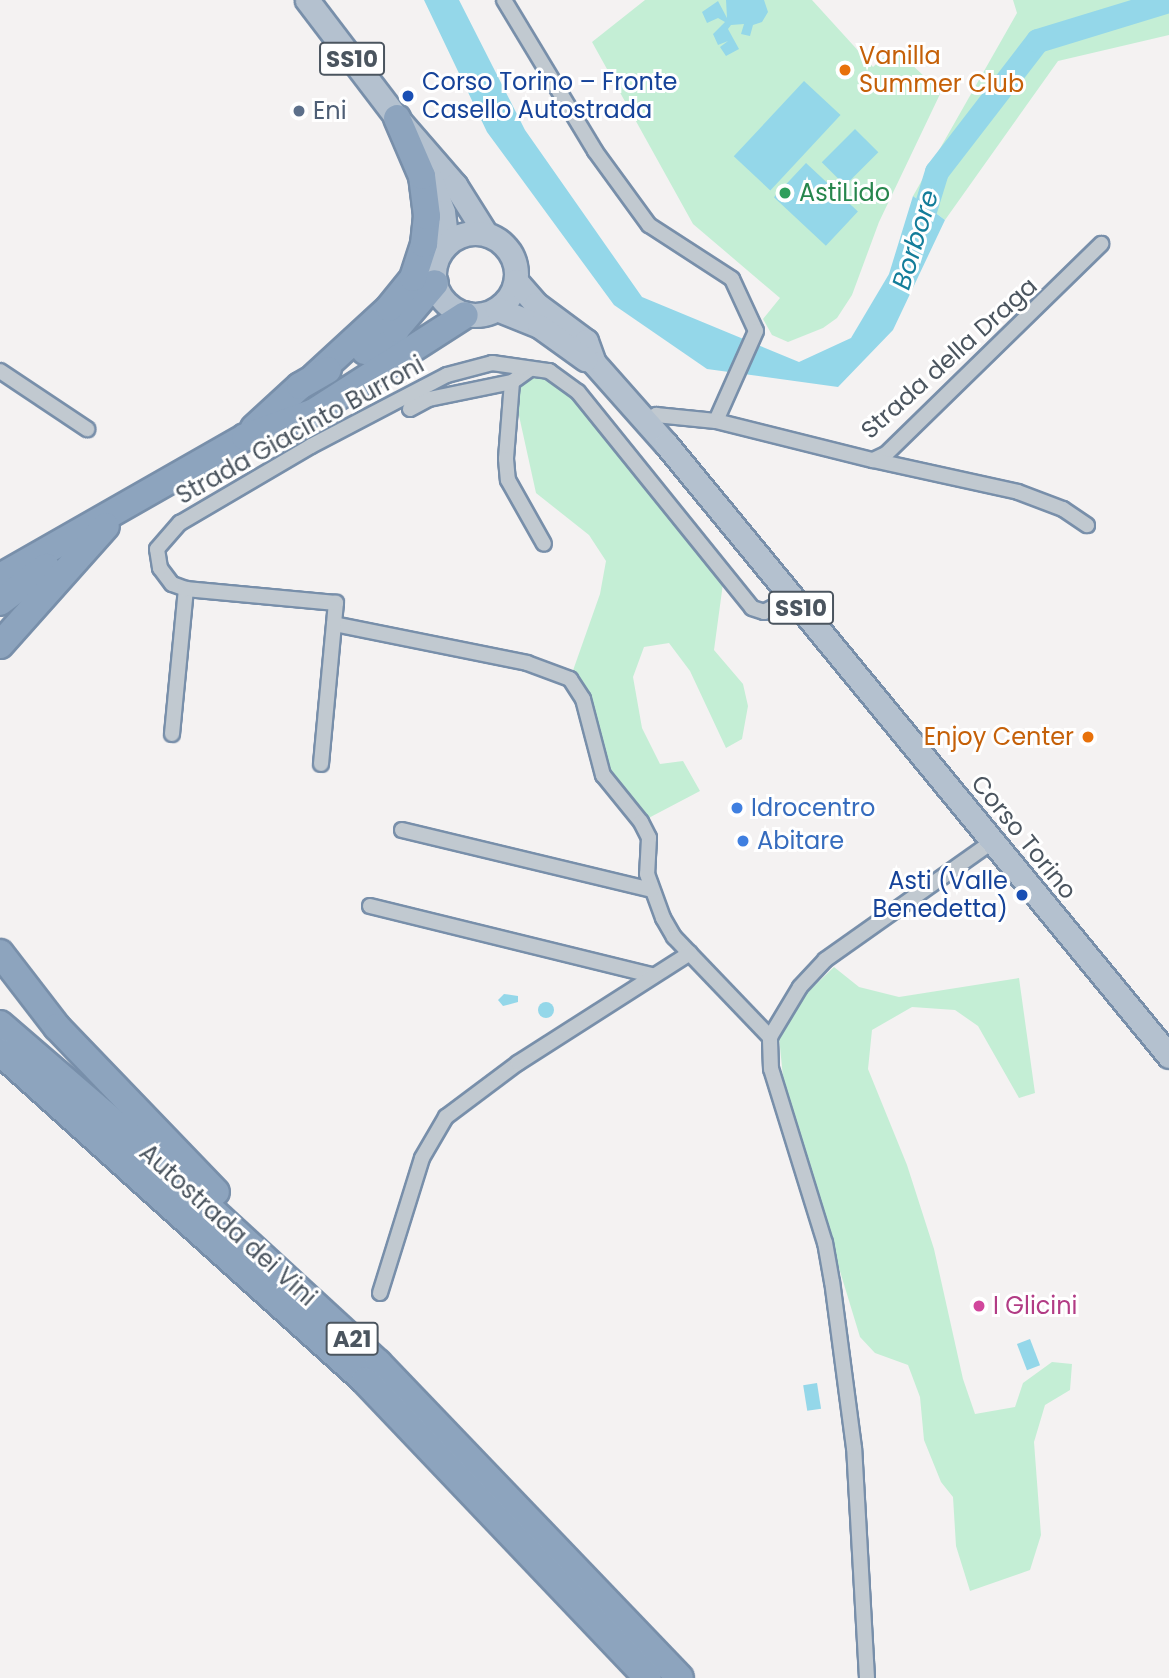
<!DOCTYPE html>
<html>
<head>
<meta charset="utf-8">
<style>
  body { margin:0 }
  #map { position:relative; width:1169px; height:1678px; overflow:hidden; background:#f4f2f2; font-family:Poppins,sans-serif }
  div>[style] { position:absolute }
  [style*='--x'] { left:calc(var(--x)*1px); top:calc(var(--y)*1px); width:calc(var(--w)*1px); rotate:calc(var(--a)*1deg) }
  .green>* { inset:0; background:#c4eed5 }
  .water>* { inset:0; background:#94d7e9; transform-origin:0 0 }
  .round { border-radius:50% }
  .river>* { height:24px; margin:-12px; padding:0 12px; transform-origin:12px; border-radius:12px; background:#94d7e9 }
  .roads { filter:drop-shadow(2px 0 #788faa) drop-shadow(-2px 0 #788faa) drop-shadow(0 2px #788faa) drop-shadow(0 -2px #788faa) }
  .street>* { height:14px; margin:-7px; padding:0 7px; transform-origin:7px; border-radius:7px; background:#c1c9d0 }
  .primary>* { height:23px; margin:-11.5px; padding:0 11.5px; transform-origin:11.5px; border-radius:11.5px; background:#b4c1cf }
  .primary>.ring { margin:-11.5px; padding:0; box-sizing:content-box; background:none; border:23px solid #b4c1cf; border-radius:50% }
  .highway>* { height:26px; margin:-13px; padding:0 13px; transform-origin:13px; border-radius:13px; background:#8da4be }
  .dots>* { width:19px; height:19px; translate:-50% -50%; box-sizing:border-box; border:4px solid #fff; border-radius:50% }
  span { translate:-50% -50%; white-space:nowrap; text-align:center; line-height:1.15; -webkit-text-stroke:6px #fff; paint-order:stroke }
  .shield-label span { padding:2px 5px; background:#fff; border:2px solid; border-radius:5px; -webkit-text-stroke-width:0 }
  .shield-label { font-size:23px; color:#4b555f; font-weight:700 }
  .food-label { font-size:24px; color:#c56008 }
  .left { translate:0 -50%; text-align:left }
  .right { translate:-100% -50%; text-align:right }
  .transit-label { font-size:24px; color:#164399 }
  .service-label { font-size:24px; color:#4e5e75 }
  .leisure-label { font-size:24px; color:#27864d }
  .street-label { font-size:24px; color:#4b555f }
  .shop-label { font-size:24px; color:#366cbe }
  .hotel-label { font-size:24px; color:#b23c85 }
  .water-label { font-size:26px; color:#137d9a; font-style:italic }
</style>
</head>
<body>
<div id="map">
  <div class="green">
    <i style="clip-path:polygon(645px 0,812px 0,873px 67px,894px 48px,941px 92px,879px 222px,852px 295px,837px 318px,823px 328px,788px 342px,772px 335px,763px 319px,780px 298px,693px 224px,592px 42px)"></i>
    <i style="clip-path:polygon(1013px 0,1169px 0,1169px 35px,1058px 61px,945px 220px,913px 196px,1017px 13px)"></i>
    <i style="clip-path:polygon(530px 369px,578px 392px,724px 576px,714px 650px,743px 684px,748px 706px,742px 739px,726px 748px,690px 671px,669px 643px,644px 647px,633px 677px,642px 728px,660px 764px,683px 761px,700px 791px,641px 822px,603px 775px,570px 679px,600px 594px,606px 561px,589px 535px,536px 493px,514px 393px)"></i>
    <i style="clip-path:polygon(834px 967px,859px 987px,899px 997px,1019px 978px,1035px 1093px,1019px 1098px,978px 1026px,955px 1010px,912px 1007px,872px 1030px,868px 1069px,907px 1165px,934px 1249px,963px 1379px,975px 1414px,1015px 1407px,1023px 1383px,1052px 1362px,1072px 1364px,1070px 1390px,1045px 1405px,1034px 1442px,1041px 1535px,1030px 1570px,970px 1591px,956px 1546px,953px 1497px,941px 1482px,924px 1440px,920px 1397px,908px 1365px,875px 1353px,860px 1337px,784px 1087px,779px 1037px,808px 992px)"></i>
  </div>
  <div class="water">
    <i style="clip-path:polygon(424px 0,459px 0,525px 130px,642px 297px,799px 362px,851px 338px,889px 274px,913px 196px,945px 220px,893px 330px,838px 387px,707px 369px,614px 305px,487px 132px)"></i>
    <i style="clip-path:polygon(726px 0,764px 0,768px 12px,762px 22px,753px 25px,750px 36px,741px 34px,744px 24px,731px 25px,728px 29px,739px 49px,726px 56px,720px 47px,728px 41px,718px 45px,713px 34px,725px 22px,718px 18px,707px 23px,702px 12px,718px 1px,727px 18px)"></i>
    <i style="left:804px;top:81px;width:50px;height:103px;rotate:43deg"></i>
    <i style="left:855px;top:129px;width:33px;height:47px;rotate:45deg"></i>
    <i style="left:806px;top:163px;width:71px;height:47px;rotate:43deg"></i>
    <i style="clip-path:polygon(504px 994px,518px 996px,518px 1002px,503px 1006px,498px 1000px)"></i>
    <i class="round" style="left:538px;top:1002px;width:16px;height:16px"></i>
    <i style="left:1030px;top:1339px;width:28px;height:14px;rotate:69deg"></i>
    <i style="left:817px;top:1383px;width:26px;height:14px;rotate:81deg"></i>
  </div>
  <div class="river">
    <i style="--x:917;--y:237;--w:68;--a:-72.9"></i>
    <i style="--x:937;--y:172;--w:165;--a:-52.4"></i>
    <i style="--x:1038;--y:41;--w:137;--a:-17"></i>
  </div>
  <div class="roads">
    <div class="street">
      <i style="--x:504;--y:0;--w:176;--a:58.9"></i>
      <i style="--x:595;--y:151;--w:92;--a:53.9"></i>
      <i style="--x:649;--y:225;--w:99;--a:33"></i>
      <i style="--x:732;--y:279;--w:57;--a:65.2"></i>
      <i style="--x:756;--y:331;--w:98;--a:114"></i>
      <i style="--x:530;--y:369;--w:22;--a:144"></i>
      <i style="--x:512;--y:382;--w:77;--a:94.5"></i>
      <i style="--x:506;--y:459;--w:21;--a:85"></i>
      <i style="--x:508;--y:480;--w:73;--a:60.6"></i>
      <i style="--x:0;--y:371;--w:105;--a:33.7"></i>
      <i style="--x:410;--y:409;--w:21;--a:-28"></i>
      <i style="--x:429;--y:399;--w:85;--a:-11.6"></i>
      <i style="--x:648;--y:422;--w:11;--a:-41"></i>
      <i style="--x:656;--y:415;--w:60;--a:5.7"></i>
      <i style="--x:716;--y:421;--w:162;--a:14"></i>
      <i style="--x:873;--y:460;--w:14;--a:-25"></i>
      <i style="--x:886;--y:454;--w:301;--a:-44.3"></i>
      <i style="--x:873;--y:460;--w:148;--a:12.4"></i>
      <i style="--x:1018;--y:492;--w:48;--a:20.7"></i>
      <i style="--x:1063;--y:509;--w:29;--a:34"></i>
      <i style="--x:334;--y:624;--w:197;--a:11.4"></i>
      <i style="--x:527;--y:663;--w:46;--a:20.4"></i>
      <i style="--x:570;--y:679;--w:24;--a:57"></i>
      <i style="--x:583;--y:699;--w:79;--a:75.3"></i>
      <i style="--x:603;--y:775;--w:60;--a:51"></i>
      <i style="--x:641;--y:822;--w:18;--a:63"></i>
      <i style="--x:649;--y:838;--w:36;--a:93"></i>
      <i style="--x:647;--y:874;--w:47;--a:70"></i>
      <i style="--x:663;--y:918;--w:22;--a:60"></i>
      <i style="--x:674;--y:937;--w:139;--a:46.2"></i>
      <i style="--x:172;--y:734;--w:146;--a:-84.5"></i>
      <i style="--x:321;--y:764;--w:162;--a:-84.7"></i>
      <i style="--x:336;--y:603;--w:151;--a:-174.7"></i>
      <i style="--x:186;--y:589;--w:15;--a:-160"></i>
      <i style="--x:172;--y:584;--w:20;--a:-127"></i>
      <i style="--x:160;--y:568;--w:19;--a:-99"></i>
      <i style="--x:157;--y:549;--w:35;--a:-49"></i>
      <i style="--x:180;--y:523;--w:152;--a:-30.4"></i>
      <i style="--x:311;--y:446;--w:153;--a:-27.6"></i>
      <i style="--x:447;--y:375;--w:47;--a:-14.9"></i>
      <i style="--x:492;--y:363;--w:58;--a:8"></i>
      <i style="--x:549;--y:371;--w:36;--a:36"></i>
      <i style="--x:578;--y:392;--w:277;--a:51.1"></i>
      <i style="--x:752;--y:608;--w:13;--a:18"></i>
      <i style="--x:764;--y:612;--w:32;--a:-28"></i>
      <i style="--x:402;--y:830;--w:257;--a:13.5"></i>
      <i style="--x:370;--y:906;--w:292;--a:13.8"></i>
      <i style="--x:380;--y:1293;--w:141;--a:-72.7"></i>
      <i style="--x:422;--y:1158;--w:48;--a:-59.7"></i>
      <i style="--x:446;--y:1117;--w:90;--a:-36.9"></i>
      <i style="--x:518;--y:1063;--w:204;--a:-32.6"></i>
      <i style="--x:867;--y:1678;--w:230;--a:-93.2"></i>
      <i style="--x:854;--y:1448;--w:167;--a:-97.5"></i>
      <i style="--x:832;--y:1282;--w:40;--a:-100"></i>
      <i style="--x:825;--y:1243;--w:182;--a:-107.2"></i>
      <i style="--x:771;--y:1069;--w:32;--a:-92"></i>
      <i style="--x:770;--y:1037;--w:58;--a:-59"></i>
      <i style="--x:800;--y:987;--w:37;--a:-47"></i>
      <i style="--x:825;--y:960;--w:206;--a:-35.3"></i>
    </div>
    <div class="primary">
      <i style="--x:307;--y:0;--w:148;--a:52.7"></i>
      <i style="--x:397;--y:118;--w:89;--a:49.1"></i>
      <i style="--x:455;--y:185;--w:58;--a:57.7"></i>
      <i style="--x:428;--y:172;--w:43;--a:69.4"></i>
      <i style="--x:443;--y:212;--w:31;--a:83"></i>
      <i class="ring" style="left:434px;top:233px;width:59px;height:59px"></i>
      <i style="--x:516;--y:281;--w:30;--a:49"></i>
      <i style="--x:536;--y:304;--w:62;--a:36.5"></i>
      <i style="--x:586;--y:341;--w:23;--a:70"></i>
      <i style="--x:594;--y:363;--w:108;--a:48.4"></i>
      <i style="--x:666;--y:444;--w:792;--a:50.58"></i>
      <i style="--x:497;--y:309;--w:45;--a:22"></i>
      <i style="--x:539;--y:326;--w:57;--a:35.7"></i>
    </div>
    <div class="highway">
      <i style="--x:365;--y:351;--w:38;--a:-35"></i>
      <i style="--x:396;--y:329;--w:60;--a:-49.7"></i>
      <i style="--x:314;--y:377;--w:102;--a:-42.6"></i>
      <i style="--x:389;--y:308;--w:38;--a:-51"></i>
      <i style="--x:413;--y:278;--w:36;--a:-72"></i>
      <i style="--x:424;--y:244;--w:28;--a:-84"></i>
      <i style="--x:427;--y:216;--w:40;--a:-97.1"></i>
      <i style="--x:422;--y:176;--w:63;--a:-113.3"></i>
      <i style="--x:254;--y:428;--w:62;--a:-42.4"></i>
      <i style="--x:300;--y:386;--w:32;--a:-30"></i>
      <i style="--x:0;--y:577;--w:282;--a:-29.7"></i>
      <i style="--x:245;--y:437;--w:73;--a:-19.9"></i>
      <i style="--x:314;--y:412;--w:179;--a:-32.7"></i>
      <i style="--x:0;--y:602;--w:58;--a:-37.3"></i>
      <i style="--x:0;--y:645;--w:159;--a:-48.3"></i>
      <i style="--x:0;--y:953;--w:93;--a:52.4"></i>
      <i style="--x:57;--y:1027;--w:229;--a:46.1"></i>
      <i style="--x:0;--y:1024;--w:203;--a:40.8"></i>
      <i style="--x:154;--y:1157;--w:304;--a:42.6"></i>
      <i style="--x:378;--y:1363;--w:436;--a:46.2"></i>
      <i style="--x:0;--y:1052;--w:491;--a:42"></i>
      <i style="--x:365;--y:1381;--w:410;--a:46.4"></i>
    </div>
  </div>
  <div class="dots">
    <i style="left:845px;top:70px;background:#e8710a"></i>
    <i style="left:408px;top:96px;background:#1a4fb4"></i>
    <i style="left:299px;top:111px;background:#5c6f8a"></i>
    <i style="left:785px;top:193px;background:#2e9e5b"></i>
    <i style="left:1088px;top:737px;background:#e8710a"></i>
    <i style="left:737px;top:808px;background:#3f7fe0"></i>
    <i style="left:743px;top:841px;background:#3f7fe0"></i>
    <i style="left:1022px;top:895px;background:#1a4fb4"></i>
    <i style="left:979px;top:1306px;background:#d1479c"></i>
  </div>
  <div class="shield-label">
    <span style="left:352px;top:59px">SS10</span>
    <span style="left:801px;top:608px">SS10</span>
    <span style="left:352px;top:1339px">A21</span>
  </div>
  <div class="food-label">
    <span class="left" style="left:859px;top:70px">Vanilla<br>Summer Club</span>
    <span class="right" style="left:1074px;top:737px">Enjoy Center</span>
  </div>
  <div class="transit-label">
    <span class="left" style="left:422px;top:96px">Corso Torino – Fronte<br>Casello Autostrada</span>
    <span class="right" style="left:1008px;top:895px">Asti (Valle<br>Benedetta)</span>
  </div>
  <div class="service-label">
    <span class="left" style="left:313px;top:111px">Eni</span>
  </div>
  <div class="leisure-label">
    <span class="left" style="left:799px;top:193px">AstiLido</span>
  </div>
  <div class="street-label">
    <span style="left:949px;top:358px;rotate:-42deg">Strada della Draga</span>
    <span style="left:300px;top:430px;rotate:-29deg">Strada Giacinto Burroni</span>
    <span style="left:1024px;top:837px;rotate:51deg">Corso Torino</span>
    <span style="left:228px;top:1225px;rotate:42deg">Autostrada dei Vini</span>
  </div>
  <div class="shop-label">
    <span class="left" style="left:751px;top:808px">Idrocentro</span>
    <span class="left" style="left:757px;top:841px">Abitare</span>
  </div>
  <div class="hotel-label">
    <span class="left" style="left:993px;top:1306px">I Glicini</span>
  </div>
  <div class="water-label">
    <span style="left:916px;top:240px;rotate:-73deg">Borbore</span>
  </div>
</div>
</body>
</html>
